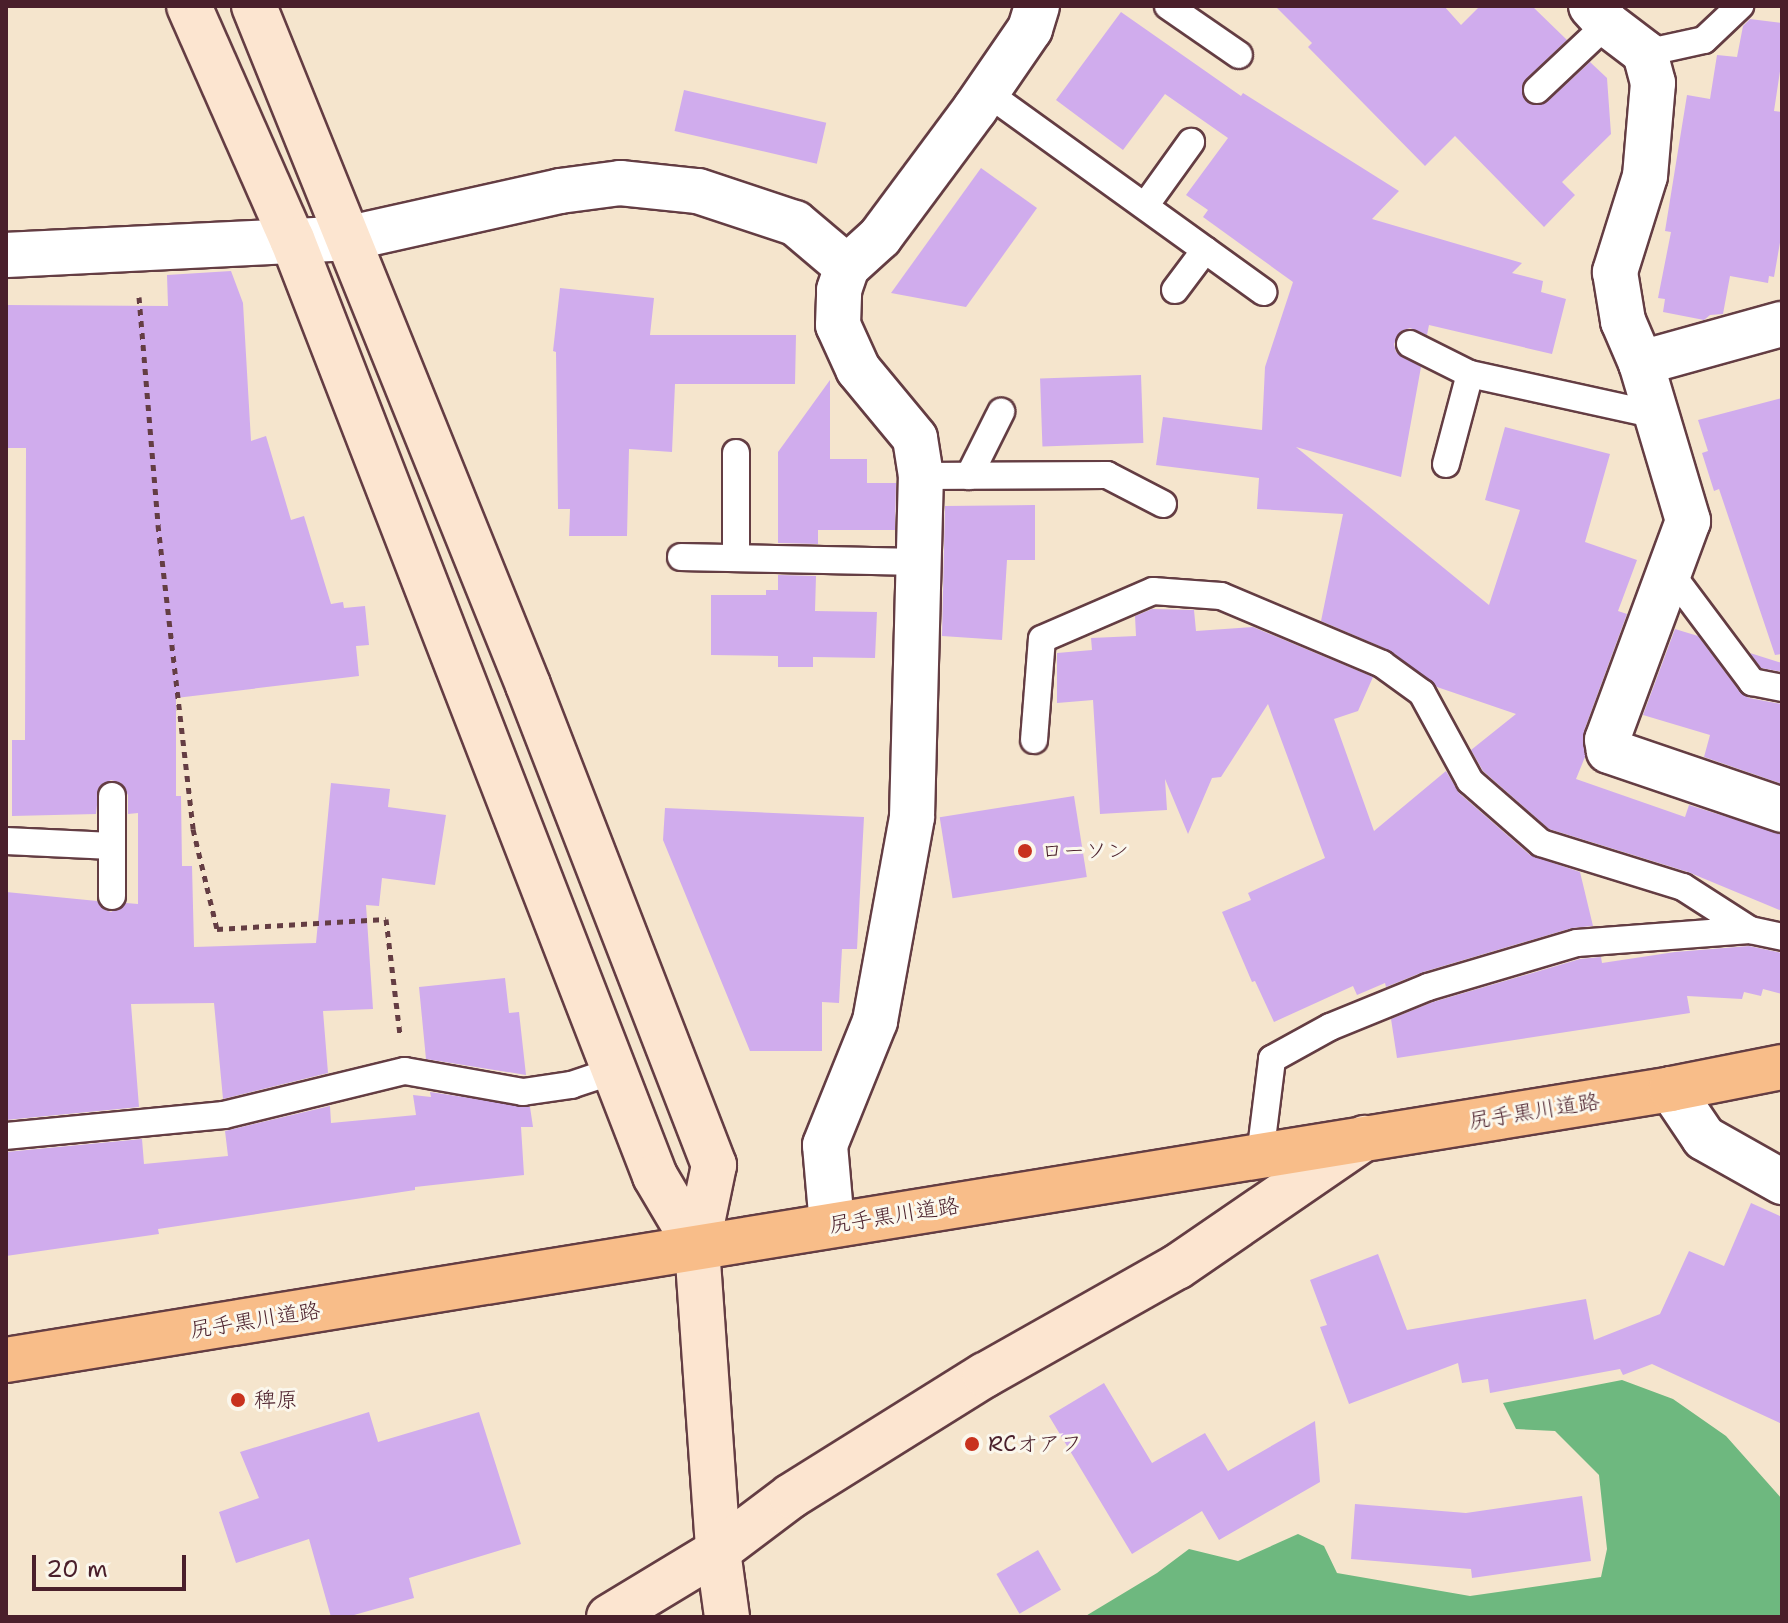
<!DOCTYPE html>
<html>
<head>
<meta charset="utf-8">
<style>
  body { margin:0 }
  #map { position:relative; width:1788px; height:1623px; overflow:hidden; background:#f5e5cd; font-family:"Shantell Sans","Klee One",sans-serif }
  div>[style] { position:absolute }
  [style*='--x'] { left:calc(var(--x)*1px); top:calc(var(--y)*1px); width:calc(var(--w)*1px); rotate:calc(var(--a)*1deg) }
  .forest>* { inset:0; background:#6eb87f }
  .building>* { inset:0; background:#d0aced; transform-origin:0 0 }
  .path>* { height:5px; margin-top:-2.5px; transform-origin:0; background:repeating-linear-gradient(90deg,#643d43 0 6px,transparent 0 12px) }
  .roads { filter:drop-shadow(2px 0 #643d43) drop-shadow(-2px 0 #643d43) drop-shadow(0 2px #643d43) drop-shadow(0 -2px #643d43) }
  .lane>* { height:26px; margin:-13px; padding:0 13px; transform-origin:13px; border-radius:13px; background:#fff }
  .street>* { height:44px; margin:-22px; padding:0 22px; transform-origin:22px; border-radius:22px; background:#fff }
  .secondary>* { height:44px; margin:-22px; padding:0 22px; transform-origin:22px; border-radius:22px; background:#fce5d0 }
  .primary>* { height:44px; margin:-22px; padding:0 22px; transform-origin:22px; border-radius:22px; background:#f8bd89 }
  .dots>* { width:22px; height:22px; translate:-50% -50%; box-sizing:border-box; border:4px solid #fbf7ec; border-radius:50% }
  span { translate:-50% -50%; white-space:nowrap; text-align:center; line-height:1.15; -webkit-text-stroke:6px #fbf7ec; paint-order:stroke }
  .poi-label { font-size:22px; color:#4a1f2b }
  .left { translate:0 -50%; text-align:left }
  .street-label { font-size:22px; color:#4a1f2b }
  .frame { position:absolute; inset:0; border:8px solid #4a1f2b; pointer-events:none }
  .scale { position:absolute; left:32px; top:1555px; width:154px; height:36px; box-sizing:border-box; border:4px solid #4a1f2b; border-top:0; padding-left:10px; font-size:24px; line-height:28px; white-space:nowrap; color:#4a1f2b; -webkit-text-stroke:6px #fbf7ec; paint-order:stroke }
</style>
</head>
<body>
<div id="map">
  <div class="forest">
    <i style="clip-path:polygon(1622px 1380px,1673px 1399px,1726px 1436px,1782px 1499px,1782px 1617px,1084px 1617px,1157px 1573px,1189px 1549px,1238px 1561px,1298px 1534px,1324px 1546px,1337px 1573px,1470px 1596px,1601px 1577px,1607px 1549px,1599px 1475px,1555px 1431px,1516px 1429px,1503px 1403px)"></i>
  </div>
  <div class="building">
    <i style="clip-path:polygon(1275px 6px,1444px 6px,1461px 25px,1480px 6px,1532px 6px,1567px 40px,1526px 79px,1522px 86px,1525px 100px,1533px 105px,1547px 102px,1590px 62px,1607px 78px,1611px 134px,1562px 182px,1575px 195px,1544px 227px,1455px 136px,1425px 166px,1308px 47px,1312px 43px)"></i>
    <i style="clip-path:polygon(1121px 12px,1241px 96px,1243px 93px,1399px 191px,1372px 219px,1522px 263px,1512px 273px,1543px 281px,1541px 292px,1566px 299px,1552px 354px,1429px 325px,1427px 335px,1410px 328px,1401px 331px,1394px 344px,1396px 352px,1421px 367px,1401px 477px,1296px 447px,1489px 605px,1520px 510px,1485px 500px,1505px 427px,1610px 454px,1585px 542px,1637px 560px,1618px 611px,1627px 614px,1584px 731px,1585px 757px,1576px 779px,1685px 817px,1689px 805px,1782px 834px,1782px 911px,1688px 872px,1549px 829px,1483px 771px,1471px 750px,1516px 714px,1437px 687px,1391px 651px,1321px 621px,1343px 514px,1257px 509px,1259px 478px,1156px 465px,1163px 417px,1262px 430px,1265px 367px,1293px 282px,1203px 217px,1208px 210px,1186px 195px,1228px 138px,1165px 94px,1123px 150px,1056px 100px)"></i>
    <i style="clip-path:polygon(1750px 19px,1782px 23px,1782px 58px,1774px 111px,1782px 112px,1782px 231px,1774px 277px,1769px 276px,1768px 283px,1730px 276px,1723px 314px,1710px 315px,1704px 320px,1663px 312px,1665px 299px,1658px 298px,1671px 232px,1665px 231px,1687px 95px,1710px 99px,1717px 55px,1737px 57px,1743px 26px)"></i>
    <i style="left:684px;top:90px;width:146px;height:42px;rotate:13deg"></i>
    <i style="clip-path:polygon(981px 168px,1037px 208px,966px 307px,891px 293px)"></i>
    <i style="clip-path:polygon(231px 271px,243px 303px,251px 441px,266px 436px,291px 520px,304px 516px,331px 604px,343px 602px,344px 608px,365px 606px,369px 645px,356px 646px,359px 676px,176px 698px,176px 796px,181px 796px,182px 866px,192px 866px,194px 947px,316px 943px,331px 783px,390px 789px,388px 807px,446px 815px,435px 885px,382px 878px,379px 906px,366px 905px,373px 1009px,323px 1011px,328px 1073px,223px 1099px,214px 1003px,131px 1004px,139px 1107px,6px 1120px,6px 892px,97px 901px,103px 909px,111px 912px,126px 903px,138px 904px,138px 813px,128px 814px,128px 795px,121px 783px,111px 780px,99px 787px,96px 814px,12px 816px,12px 740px,25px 740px,26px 448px,6px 448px,6px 305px,168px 306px,167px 275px)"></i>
    <i style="clip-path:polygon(560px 288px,654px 298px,650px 335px,796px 335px,795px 384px,675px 384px,672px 452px,629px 449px,627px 536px,569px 536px,570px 509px,558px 509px,556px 352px,553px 351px)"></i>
    <i style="left:1141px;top:375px;width:68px;height:101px;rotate:88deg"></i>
    <i style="clip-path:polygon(830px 380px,830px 459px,867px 459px,867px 483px,896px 483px,895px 530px,818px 530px,818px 544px,778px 543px,778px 452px)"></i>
    <i style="clip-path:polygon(1782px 398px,1782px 654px,1775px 655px,1719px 489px,1714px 491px,1702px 453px,1708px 451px,1698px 420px)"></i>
    <i style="clip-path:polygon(1035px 505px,1035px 560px,1007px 560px,1002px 640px,942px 636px,945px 506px)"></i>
    <i style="clip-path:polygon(778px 575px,816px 576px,815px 611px,877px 612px,875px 658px,813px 657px,813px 667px,778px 667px,778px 656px,711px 655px,711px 595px,766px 595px,766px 590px,778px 590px)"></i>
    <i style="clip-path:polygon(1152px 609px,1194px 610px,1196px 631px,1253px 627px,1373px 677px,1358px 711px,1334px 719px,1374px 831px,1446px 771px,1459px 793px,1530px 855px,1580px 872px,1593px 926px,1572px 928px,1423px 972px,1386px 987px,1385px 983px,1357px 995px,1353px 986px,1274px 1022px,1255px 981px,1252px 982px,1222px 912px,1251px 900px,1248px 893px,1325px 858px,1268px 704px,1221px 777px,1212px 778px,1188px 834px,1165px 779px,1167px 810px,1100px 814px,1093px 700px,1057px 703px,1057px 653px,1092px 650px,1091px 638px,1136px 636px,1135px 616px)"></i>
    <i style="clip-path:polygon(1675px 629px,1698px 636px,1740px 692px,1749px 698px,1782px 704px,1782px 784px,1704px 757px,1710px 735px,1643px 715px)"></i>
    <i style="clip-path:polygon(1750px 653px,1782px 663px,1782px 672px,1761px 668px)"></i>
    <i style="left:1074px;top:796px;width:82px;height:136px;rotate:81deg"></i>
    <i style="clip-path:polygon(665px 808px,864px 817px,857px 949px,842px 949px,839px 1003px,822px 1002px,822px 1051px,750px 1051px,663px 840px)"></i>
    <i style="clip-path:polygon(1749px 946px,1782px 953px,1782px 994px,1763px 989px,1761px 996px,1744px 992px,1742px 999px,1687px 996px,1690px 1013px,1397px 1058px,1391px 1019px,1433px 1002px,1580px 959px,1601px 957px,1602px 963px,1675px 952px)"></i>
    <i style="clip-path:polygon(505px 978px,509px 1013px,519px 1012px,526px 1075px,426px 1059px,419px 987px)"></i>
    <i style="clip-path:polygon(430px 1092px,530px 1107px,533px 1127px,521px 1127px,524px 1175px,415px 1187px,415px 1190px,158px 1229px,159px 1234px,6px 1256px,6px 1152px,142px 1139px,144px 1164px,228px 1156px,225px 1131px,330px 1106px,331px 1123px,416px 1115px,413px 1095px,431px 1097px)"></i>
    <i style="clip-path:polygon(1751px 1203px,1782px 1217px,1782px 1424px,1652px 1364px,1623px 1375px,1620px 1369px,1490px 1393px,1488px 1379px,1462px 1383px,1458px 1363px,1349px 1404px,1320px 1327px,1327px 1325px,1310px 1280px,1378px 1254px,1407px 1330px,1586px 1299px,1594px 1340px,1660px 1314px,1689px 1251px,1724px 1266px)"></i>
    <i style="clip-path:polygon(1104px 1383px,1152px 1463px,1205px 1433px,1228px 1471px,1315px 1421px,1320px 1482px,1219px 1540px,1202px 1511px,1132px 1554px,1049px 1416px)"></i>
    <i style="clip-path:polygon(369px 1412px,378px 1442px,479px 1412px,521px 1544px,409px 1578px,414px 1598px,347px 1617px,331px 1617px,309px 1539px,236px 1563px,219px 1512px,259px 1498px,240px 1452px)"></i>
    <i style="clip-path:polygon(1582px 1496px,1591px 1561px,1472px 1578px,1471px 1569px,1351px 1559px,1355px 1504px,1466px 1513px)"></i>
    <i style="left:1038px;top:1550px;width:46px;height:48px;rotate:60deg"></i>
  </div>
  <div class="path">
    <i style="--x:139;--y:297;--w:229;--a:85.2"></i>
    <i style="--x:158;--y:525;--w:306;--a:83.4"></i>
    <i style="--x:193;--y:829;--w:103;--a:76.5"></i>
    <i style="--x:217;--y:929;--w:169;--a:-3.4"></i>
    <i style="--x:386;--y:919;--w:116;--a:83.1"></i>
  </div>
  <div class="roads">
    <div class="lane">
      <i style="--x:1168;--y:6;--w:86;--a:34.6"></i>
      <i style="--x:1645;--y:53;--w:60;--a:-12.4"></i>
      <i style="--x:1704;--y:40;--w:50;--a:-43.4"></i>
      <i style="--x:1537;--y:90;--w:96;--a:-43.3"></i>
      <i style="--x:986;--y:92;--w:342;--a:35.8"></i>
      <i style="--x:1145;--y:206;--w:79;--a:-54.3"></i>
      <i style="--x:1175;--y:290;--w:50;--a:-53.1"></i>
      <i style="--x:1410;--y:344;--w:67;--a:26.6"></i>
      <i style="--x:1470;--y:374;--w:191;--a:12.4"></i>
      <i style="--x:1446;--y:464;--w:93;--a:-75.1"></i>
      <i style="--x:921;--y:476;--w:186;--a:-0.3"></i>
      <i style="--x:1107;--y:475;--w:63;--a:27.4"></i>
      <i style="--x:969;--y:476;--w:72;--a:-63.4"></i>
      <i style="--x:681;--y:557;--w:238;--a:1.2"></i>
      <i style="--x:736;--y:558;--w:105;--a:-90"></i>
      <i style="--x:1669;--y:571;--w:139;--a:53.2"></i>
      <i style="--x:1752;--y:682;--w:31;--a:11"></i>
      <i style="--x:1034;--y:740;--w:101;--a:-85.5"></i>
      <i style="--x:1042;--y:639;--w:121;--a:-23.4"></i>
      <i style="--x:1153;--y:591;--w:68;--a:4.2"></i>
      <i style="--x:1221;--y:596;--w:175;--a:22.9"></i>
      <i style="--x:1382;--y:664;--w:49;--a:35.9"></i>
      <i style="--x:1422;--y:693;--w:100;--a:61.4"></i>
      <i style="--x:1470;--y:781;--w:94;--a:41.1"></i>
      <i style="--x:1541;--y:843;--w:149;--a:17.2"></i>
      <i style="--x:1683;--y:887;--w:80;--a:32.7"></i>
      <i style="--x:112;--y:796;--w:100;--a:90"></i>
      <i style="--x:6;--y:841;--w:106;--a:2.7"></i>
      <i style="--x:6;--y:1136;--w:219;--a:-5.5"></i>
      <i style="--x:224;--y:1115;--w:186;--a:-13.7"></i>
      <i style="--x:405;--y:1071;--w:120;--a:10.1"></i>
      <i style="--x:523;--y:1092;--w:49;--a:-8.3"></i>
      <i style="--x:571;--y:1085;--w:47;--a:-18.4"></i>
      <i style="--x:1260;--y:1156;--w:98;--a:-82.9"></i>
      <i style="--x:1272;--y:1059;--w:66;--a:-28.9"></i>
      <i style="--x:1330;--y:1027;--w:106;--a:-22.2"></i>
      <i style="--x:1428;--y:987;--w:155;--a:-16.5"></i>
      <i style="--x:1577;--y:943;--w:173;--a:-4.3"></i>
      <i style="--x:1750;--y:930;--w:33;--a:12"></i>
    </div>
    <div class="street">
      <i style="--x:1591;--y:6;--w:24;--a:48"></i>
      <i style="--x:1607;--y:24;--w:48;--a:37.3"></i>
      <i style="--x:1645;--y:53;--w:31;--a:75"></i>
      <i style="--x:1653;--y:83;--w:93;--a:94.9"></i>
      <i style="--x:1645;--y:176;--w:101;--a:107.4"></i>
      <i style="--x:1615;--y:272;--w:50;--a:80.7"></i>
      <i style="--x:1623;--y:321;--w:46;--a:66.8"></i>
      <i style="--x:1641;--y:363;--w:165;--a:73.4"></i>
      <i style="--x:1688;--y:521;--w:233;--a:110.3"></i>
      <i style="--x:1607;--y:740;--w:11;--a:80"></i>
      <i style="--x:1609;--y:751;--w:183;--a:18.8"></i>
      <i style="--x:6;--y:255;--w:344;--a:-2.8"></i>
      <i style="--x:350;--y:238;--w:215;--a:-12.6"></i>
      <i style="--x:560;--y:191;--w:61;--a:-7.6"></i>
      <i style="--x:620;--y:183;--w:78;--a:5.9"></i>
      <i style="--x:698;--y:191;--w:102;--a:18.3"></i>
      <i style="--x:795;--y:223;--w:68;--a:40.2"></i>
      <i style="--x:1641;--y:363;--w:146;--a:-15.5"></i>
      <i style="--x:1671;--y:1089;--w:59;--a:56"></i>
      <i style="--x:1704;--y:1138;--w:90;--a:29.4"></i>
      <i style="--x:832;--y:1225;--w:80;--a:-95"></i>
      <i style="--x:825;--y:1145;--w:134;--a:-68"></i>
      <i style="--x:875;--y:1021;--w:207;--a:-79.7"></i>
      <i style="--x:912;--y:817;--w:341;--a:-88.5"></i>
      <i style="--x:921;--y:476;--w:38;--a:-99"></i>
      <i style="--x:915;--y:438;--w:89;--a:-129.6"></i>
      <i style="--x:858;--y:369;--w:48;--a:-114.4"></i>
      <i style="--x:838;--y:325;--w:35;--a:-88"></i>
      <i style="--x:839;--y:290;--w:24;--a:-71"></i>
      <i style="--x:847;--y:267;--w:45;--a:-42.3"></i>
      <i style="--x:880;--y:237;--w:159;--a:-53.4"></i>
      <i style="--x:975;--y:109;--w:97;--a:-55.5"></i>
      <i style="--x:1030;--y:29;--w:24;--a:-73"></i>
    </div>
    <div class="secondary">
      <i style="--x:189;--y:6;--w:255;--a:66.2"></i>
      <i style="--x:292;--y:239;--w:1005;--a:68.82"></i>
      <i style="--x:655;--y:1176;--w:82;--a:59.4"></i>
      <i style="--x:254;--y:6;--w:732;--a:68.02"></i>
      <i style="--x:528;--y:685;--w:515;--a:68.82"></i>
      <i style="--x:714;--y:1165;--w:84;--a:101.7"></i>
      <i style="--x:697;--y:1247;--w:305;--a:86"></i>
      <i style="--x:718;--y:1551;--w:67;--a:82.2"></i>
      <i style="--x:609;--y:1617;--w:127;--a:-31.2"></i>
      <i style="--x:718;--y:1551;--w:91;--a:-37"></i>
      <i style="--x:791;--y:1496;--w:229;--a:-32"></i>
      <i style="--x:985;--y:1375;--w:220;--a:-29.4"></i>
      <i style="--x:1177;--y:1267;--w:228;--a:-34.5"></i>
    </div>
    <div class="primary">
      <i style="--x:6;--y:1360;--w:1687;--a:-9.24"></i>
      <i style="--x:1671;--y:1089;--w:113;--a:-11.2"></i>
    </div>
  </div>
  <div class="dots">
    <i style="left:1025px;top:851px;background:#c8321e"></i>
    <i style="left:238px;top:1400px;background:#c8321e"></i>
    <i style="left:972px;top:1444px;background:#c8321e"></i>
  </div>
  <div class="poi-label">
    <span class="left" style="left:1041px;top:851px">ローソン</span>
    <span class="left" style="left:254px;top:1400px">稗原</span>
    <span class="left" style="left:988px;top:1444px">RCオアフ</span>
  </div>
  <div class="street-label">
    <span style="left:1534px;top:1111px;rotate:-9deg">尻手黒川道路</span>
    <span style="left:894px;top:1215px;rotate:-9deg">尻手黒川道路</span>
    <span style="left:255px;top:1320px;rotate:-9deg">尻手黒川道路</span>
  </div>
  <div class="frame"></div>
  <div class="scale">20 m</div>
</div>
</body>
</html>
